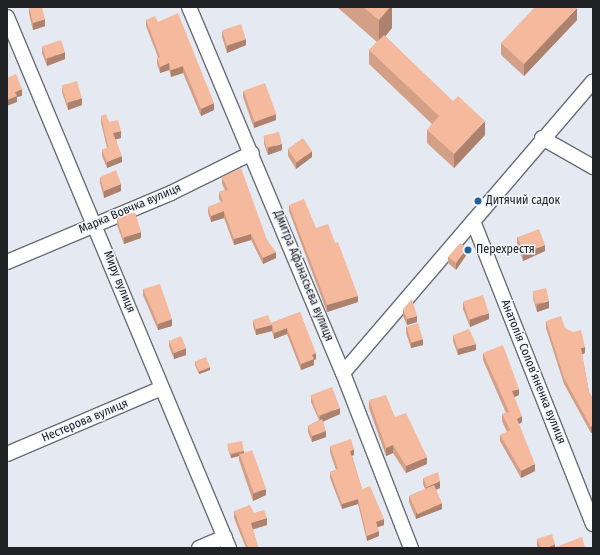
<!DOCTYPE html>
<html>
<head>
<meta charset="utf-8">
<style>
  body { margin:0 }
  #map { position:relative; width:600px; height:555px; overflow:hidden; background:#e5e9f2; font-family:"Fira Sans Condensed",sans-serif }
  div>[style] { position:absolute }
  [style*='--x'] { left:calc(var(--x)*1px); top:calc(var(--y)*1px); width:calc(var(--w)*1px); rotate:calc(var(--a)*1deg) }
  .roads { filter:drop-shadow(1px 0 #696d74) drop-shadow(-1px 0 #696d74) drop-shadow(0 1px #696d74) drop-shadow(0 -1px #696d74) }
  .minor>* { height:14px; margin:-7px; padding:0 7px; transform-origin:7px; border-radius:7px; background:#fff }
  .wall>* { inset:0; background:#d39f87 }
  .shaded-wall>* { inset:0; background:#ac826e }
  .building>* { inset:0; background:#f5b99d; transform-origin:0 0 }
  .dots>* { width:11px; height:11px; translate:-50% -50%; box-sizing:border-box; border:2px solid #f3f7fe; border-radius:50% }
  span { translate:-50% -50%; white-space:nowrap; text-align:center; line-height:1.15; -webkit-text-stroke:3px #f3f7fe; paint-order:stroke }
  .poi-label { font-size:12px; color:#202225 }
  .left { translate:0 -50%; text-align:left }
  .street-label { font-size:12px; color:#202225 }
  .frame { position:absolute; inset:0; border:8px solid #202225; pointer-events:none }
</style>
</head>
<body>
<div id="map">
  <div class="roads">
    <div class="minor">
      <i style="--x:189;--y:7;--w:397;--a:67.2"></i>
      <i style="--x:343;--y:373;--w:188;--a:68.8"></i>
      <i style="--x:7;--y:17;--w:576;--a:67.31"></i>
      <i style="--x:542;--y:138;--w:59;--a:29.6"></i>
      <i style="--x:473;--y:221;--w:326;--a:68.4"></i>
      <i style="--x:7;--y:262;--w:178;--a:-22.8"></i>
      <i style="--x:171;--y:193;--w:90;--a:-26.3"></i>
      <i style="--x:343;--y:373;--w:384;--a:-49.4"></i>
      <i style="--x:7;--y:454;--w:168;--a:-23.1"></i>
      <i style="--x:199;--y:548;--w:28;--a:-23"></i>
    </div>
  </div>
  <div class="wall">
    <i style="clip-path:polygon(29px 7px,45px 26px,33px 30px,29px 14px)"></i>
    <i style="clip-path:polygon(337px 7px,392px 7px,392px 28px,385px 36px,485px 135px,454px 168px,427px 143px,427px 130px,432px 124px,369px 64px,369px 50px,377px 42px)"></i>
    <i style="clip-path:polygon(146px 20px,158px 22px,214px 110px,201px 116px,183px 73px,171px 77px,169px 70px,160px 73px,157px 64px,157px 58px,158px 57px,146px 26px)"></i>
    <i style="clip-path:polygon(577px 20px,524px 76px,501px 55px,501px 43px)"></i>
    <i style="clip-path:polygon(222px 31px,246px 45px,227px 53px,222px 37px)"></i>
    <i style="clip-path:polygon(42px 47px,65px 59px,47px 66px,42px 53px)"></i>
    <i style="clip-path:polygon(62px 86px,82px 105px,68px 110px,62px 92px)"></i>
    <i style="clip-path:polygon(243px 91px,276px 120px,254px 128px,243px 97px)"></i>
    <i style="clip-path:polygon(101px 116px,109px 122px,121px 138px,116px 139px,122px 162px,107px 168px,102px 156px,102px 150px,107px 148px,101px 122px)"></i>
    <i style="clip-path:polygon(264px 137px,282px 150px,268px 155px,264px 144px)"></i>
    <i style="clip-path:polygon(288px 149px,312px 157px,296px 169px,288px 156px)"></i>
    <i style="clip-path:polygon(100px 177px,121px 191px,104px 198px,100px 183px)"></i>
    <i style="clip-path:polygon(222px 177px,267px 240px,276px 258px,263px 264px,251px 240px,234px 245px,224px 218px,211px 222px,208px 213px,208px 207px,221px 202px,219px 199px,219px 192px,225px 190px,222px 184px)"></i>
    <i style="clip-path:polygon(289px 205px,316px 228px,335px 243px,358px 302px,327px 312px,289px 211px)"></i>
    <i style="clip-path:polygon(117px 218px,141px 238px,124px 244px,117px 225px)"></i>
    <i style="clip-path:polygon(517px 237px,545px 251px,523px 261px,517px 243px)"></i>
    <i style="clip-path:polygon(467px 254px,456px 270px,448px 263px,448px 257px)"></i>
    <i style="clip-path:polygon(143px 289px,172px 326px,158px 330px,143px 295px)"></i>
    <i style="clip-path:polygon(533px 292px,549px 308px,537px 312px,533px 298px)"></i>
    <i style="clip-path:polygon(463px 302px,489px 319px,470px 327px,463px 309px)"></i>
    <i style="clip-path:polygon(403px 309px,417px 322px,407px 325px,403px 316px)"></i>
    <i style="clip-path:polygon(300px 312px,316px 359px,314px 360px,314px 365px,301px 370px,287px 334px,274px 339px,272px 331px,256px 335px,253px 326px,253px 320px,271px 323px)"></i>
    <i style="clip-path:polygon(546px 321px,565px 328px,585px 353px,582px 354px,589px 392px,593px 399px,593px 432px,591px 433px,564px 384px,546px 328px)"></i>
    <i style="clip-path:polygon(406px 326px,423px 345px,411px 348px,406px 333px)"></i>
    <i style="clip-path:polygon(453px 335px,476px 350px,458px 355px,453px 341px)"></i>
    <i style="clip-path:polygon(169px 340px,186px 355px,174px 359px,169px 346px)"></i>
    <i style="clip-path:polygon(483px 353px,519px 395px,514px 397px,522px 422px,519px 424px,535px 471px,521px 478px,500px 441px,500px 435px,507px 432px,502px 421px,502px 414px,506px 413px,483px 360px)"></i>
    <i style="clip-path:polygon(195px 361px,210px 370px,199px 374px,195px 365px)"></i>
    <i style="clip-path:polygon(311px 396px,340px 414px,323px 421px,326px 437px,312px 442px,308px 432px,308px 426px,319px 420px,311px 402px)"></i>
    <i style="clip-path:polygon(369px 400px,395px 417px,427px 464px,406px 473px,393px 453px,386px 456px,369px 408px)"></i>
    <i style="clip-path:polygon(228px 445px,244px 452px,266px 495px,253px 501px,239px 460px,239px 456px,231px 458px,228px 449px)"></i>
    <i style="clip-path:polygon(330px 446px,354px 455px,352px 456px,362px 489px,384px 525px,378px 527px,379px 536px,367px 541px,358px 504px,342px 509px,330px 478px,330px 472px,336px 470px,330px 452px)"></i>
    <i style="clip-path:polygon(423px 478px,440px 488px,436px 490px,442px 509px,416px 519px,409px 502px,409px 496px,425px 489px,423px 484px)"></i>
    <i style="clip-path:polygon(234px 511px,254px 513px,267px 525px,253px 529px,258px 548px,246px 548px,234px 518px)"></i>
    <i style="clip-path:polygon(537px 539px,555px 547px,585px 548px,538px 548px,537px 546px)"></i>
  </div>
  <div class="shaded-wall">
    <i style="clip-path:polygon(390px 7px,392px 7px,392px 28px,379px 44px,379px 20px)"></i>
    <i style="clip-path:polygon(577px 8px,577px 20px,524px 76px,524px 64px)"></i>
    <i style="clip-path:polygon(45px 19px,45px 26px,33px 30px,33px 23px)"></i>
    <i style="clip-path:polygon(246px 39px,246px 45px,227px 53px,227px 46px)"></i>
    <i style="clip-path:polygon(65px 52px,65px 59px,47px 66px,47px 59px)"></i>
    <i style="clip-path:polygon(169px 63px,169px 70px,160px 73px,160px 67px)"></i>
    <i style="clip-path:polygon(183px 66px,183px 73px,171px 77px,171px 70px)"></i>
    <i style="clip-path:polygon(22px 89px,22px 96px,17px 97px,17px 102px,7px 106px,7px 100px,15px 92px)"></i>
    <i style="clip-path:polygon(82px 98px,82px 105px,68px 110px,68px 103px)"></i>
    <i style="clip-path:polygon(214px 103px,214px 110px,201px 116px,201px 109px)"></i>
    <i style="clip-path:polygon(276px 114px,276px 120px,254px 128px,254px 122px)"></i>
    <i style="clip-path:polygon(485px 121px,485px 135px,454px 168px,454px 154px)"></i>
    <i style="clip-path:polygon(121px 131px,121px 138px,113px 140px,113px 133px)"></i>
    <i style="clip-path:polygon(282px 144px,282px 150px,268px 155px,268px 148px)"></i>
    <i style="clip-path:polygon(312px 151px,312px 157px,296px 169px,296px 163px)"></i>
    <i style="clip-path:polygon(122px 156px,122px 162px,107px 168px,107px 162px)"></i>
    <i style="clip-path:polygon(121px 184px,121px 191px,104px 198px,104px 191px)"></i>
    <i style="clip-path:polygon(224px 211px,224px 218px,211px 222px,211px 216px)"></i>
    <i style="clip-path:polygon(141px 232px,141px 238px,124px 244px,124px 237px)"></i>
    <i style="clip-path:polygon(251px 234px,251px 240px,234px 245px,234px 239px)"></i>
    <i style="clip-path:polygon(545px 245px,545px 251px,523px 261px,523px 254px)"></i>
    <i style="clip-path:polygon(467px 248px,467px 254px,456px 270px,456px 263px)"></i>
    <i style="clip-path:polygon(276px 252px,276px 258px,263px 264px,263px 258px)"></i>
    <i style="clip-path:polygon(358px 296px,358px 302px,327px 312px,327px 305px)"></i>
    <i style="clip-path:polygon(549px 301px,549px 308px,537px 312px,537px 305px)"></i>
    <i style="clip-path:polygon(489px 313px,489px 319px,470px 327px,470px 320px)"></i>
    <i style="clip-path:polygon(417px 316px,417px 322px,407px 325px,407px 319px)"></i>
    <i style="clip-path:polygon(172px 319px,172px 326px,158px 330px,158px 324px)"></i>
    <i style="clip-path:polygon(272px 325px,272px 331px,256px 335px,256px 329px)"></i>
    <i style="clip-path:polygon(287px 328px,287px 334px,274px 339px,274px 333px)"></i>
    <i style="clip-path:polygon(423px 339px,423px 345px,411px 348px,411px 342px)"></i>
    <i style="clip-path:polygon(476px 344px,476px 350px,458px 355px,458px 349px)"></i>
    <i style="clip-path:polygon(585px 347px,585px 353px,581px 355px,581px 348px)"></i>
    <i style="clip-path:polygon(186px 348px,186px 355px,174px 359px,174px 353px)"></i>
    <i style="clip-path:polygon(316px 353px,316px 359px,314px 360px,314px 365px,301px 370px,301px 364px,312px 355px)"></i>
    <i style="clip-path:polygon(210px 367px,210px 370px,199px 374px,199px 371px)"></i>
    <i style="clip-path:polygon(519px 389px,519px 395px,512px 398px,512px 391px)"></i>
    <i style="clip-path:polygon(340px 408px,340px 414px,320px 423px,320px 416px)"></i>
    <i style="clip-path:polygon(522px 416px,522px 422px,517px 425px,517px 419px)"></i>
    <i style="clip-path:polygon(593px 425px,593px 432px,591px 433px,591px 427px)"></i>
    <i style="clip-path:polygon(326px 431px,326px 437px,312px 442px,312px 436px)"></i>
    <i style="clip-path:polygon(393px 445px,393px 453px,386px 456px,386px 448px)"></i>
    <i style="clip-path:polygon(354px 449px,354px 455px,350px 456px,350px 451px)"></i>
    <i style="clip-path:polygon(244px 451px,244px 454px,239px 453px,239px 456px,231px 458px,231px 455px)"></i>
    <i style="clip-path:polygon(427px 457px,427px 464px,406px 473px,406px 466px)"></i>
    <i style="clip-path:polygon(535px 464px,535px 471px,521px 478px,521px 471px)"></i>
    <i style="clip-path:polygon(440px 481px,440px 488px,427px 493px,427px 487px)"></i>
    <i style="clip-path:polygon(266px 489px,266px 495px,253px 501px,253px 494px)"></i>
    <i style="clip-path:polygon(358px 499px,358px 504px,342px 509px,342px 504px)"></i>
    <i style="clip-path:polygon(442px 503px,442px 509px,416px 519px,416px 513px)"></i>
    <i style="clip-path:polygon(267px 518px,267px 525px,251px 530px,251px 523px)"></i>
    <i style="clip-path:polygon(384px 519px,384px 525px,376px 528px,376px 522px)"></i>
    <i style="clip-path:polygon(379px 531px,379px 536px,367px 541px,367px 536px)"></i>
    <i style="clip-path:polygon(555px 544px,555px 548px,547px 548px)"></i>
  </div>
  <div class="building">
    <i style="clip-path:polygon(29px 7px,42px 7px,45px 19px,33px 23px)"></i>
    <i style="clip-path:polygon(363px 7px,390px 7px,379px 20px)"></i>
    <i style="clip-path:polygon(535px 7px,576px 7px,577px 8px,524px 64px,501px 43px)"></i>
    <i style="clip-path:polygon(178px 13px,214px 103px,201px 109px,183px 66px,171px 70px,169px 63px,160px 67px,157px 58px,160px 57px,146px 20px,155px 16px,158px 22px)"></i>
    <i style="left:241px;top:24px;width:16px;height:20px;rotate:72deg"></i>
    <i style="clip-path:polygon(384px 35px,453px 101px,458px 96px,485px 121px,454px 154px,427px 130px,439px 116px,369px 50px)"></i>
    <i style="left:61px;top:40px;width:13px;height:20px;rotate:72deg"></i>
    <i style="clip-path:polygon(16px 74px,22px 89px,15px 92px,17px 96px,7px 100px,7px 78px)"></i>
    <i style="left:77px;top:81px;width:18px;height:16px;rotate:74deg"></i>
    <i style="left:265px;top:83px;width:33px;height:23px;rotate:70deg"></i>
    <i style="clip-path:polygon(106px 114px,109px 122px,118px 120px,121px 131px,113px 133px,122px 156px,107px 162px,102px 150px,108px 147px,101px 116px)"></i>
    <i style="left:279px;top:132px;width:12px;height:16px;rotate:76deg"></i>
    <i style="left:303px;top:138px;width:16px;height:19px;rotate:55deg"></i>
    <i style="clip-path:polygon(241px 168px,267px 240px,276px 252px,263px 258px,251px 234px,234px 239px,224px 211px,211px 216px,208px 207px,223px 201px,219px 192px,228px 190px,222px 177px)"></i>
    <i style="clip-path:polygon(116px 170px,121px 184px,104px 191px,100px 177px)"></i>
    <i style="clip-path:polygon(304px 199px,316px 228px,328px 224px,335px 243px,338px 242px,358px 296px,327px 305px,289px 205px)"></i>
    <i style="left:135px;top:212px;width:21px;height:19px;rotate:73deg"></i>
    <i style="left:539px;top:229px;width:17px;height:23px;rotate:69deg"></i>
    <i style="clip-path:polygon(460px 243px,467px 248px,456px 263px,448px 257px)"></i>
    <i style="clip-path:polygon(160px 284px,172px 319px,158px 324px,143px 289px)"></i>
    <i style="left:546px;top:288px;width:13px;height:14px;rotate:77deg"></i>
    <i style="left:483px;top:295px;width:19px;height:21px;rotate:72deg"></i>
    <i style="clip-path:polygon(412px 299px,417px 316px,407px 319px,403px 309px)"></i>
    <i style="clip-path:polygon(300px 312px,316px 353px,312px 355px,314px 359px,301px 364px,287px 328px,274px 333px,272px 325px,256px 329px,253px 320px,268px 315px,271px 323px)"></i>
    <i style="clip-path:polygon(561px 316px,565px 328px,573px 332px,581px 330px,585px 347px,581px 348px,589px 392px,593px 399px,593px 425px,591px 427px,564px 378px,546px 321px)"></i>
    <i style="left:418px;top:323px;width:17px;height:12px;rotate:73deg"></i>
    <i style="clip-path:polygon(469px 329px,476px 344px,458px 349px,453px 335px)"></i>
    <i style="left:181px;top:336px;width:13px;height:13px;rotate:67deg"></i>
    <i style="clip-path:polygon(503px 345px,519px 389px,512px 391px,522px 416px,517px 419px,535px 464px,521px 471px,500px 435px,510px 430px,502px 414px,509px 412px,483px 353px)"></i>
    <i style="left:206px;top:357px;width:11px;height:12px;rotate:68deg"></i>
    <i style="left:332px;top:387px;width:22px;height:23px;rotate:69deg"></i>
    <i style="clip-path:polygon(386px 395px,395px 417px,406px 413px,427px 457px,406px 466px,393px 445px,386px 448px,369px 400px)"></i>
    <i style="clip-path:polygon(322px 419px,326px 431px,312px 436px,308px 426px)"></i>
    <i style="clip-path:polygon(351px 439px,354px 449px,350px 451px,362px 489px,370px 486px,384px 519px,376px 522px,379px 531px,367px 536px,358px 499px,342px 504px,330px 472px,338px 469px,330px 446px)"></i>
    <i style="left:242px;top:441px;width:10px;height:15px;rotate:79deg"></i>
    <i style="left:252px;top:450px;width:41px;height:13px;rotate:70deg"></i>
    <i style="clip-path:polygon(438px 472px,440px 481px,427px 487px,423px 478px)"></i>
    <i style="left:434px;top:485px;width:20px;height:27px;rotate:66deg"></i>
    <i style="clip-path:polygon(250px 505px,254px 513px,264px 510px,267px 518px,251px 523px,258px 546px,254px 548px,248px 548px,234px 511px)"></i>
    <i style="clip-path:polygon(552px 534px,555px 544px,547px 548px,541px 548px,537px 539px)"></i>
    <i style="clip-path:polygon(582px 537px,585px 548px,553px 548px)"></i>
  </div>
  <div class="dots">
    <i style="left:478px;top:201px;background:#1f6398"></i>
    <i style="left:468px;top:250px;background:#1f6398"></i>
  </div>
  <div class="poi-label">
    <span class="left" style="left:486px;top:201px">Дитячий садок</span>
    <span class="left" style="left:476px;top:250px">Перехрестя</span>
  </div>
  <div class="street-label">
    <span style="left:130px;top:209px;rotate:-23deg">Марка Вовчка вулиця</span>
    <span style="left:303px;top:276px;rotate:68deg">Дмитра Афанасьєва вулиця</span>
    <span style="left:119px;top:282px;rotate:68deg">Миру вулиця</span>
    <span style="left:533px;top:372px;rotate:68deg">Анатолія Солов’яненка вулиця</span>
    <span style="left:85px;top:421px;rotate:-23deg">Нестерова вулиця</span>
  </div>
  <div class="frame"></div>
</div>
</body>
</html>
